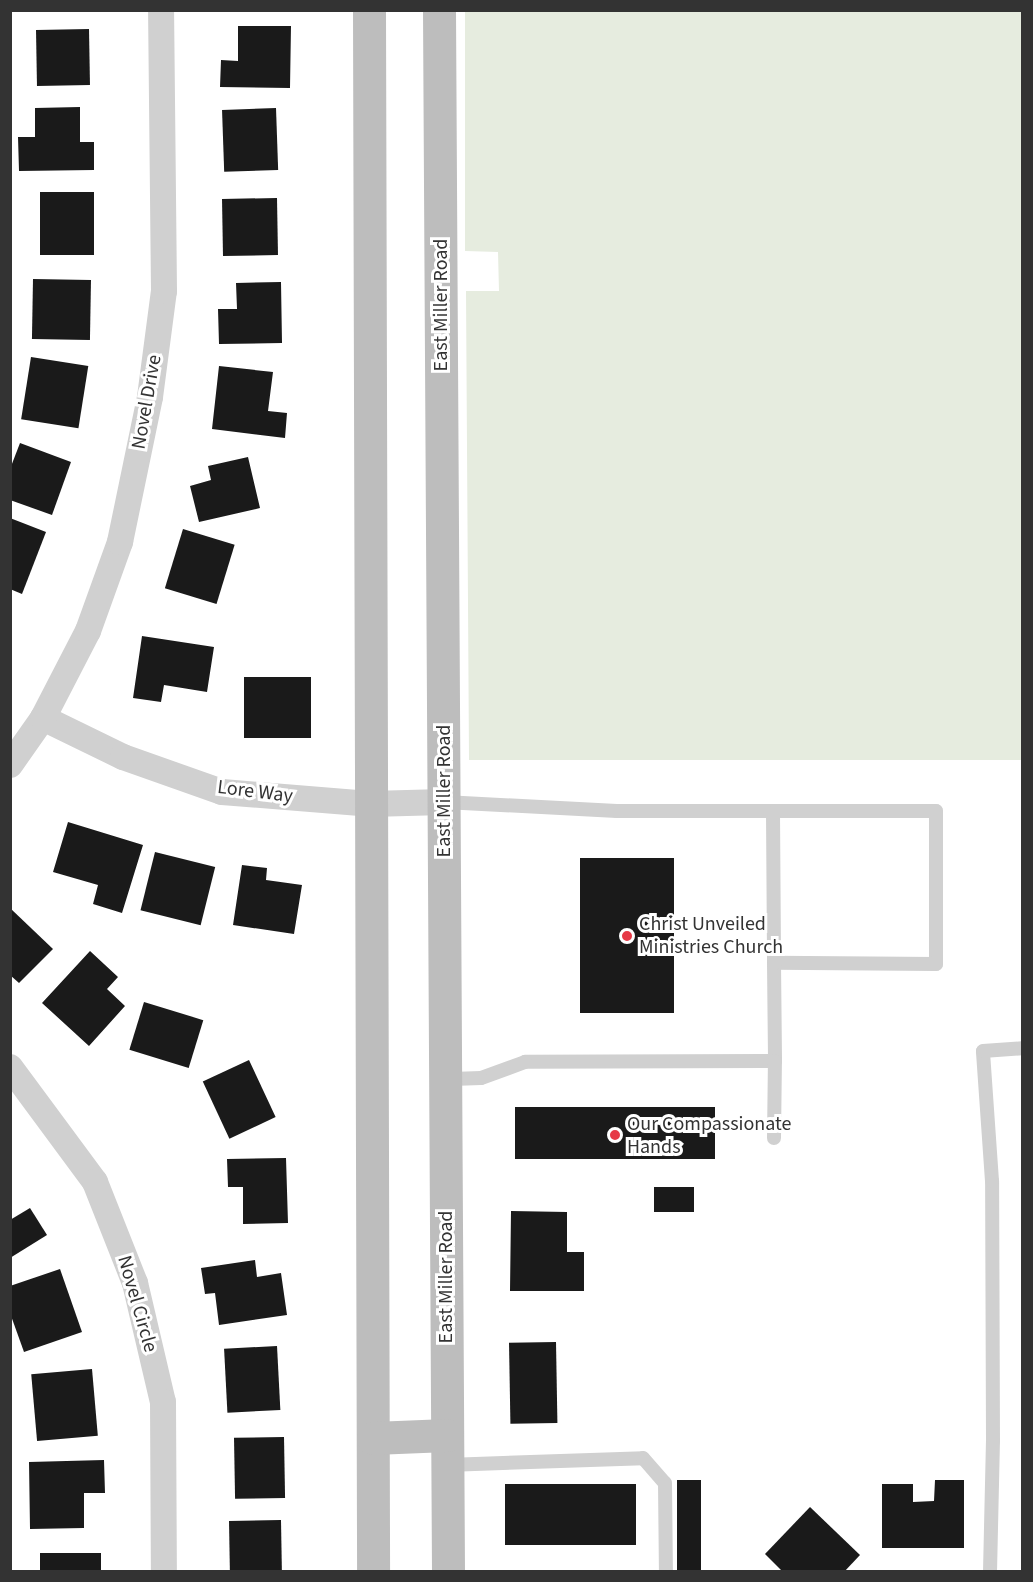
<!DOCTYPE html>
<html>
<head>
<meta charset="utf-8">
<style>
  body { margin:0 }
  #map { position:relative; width:1033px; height:1582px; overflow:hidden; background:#fff; font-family:"Source Sans 3",sans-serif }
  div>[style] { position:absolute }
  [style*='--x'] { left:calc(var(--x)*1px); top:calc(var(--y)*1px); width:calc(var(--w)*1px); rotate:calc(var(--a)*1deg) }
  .green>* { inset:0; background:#e6ecdf }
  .building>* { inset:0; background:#1a1a1a; transform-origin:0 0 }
  .service>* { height:14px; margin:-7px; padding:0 7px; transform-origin:7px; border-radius:7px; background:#d0d0d0 }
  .minor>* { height:26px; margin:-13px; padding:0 13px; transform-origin:13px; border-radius:13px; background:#d0d0d0 }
  .secondary>* { height:33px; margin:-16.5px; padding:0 16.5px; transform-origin:16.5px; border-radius:16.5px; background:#bdbdbd }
  .dots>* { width:16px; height:16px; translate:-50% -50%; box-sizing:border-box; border:3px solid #fff; border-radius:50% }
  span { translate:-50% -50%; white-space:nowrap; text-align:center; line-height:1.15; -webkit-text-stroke:6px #fff; paint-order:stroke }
  .street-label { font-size:20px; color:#333 }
  .poi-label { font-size:20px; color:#333 }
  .left { translate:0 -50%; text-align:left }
  .frame { position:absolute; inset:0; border:12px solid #333; pointer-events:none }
</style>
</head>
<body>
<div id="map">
  <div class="green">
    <i style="clip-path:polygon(465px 11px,1022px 11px,1022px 760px,469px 760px,466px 291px,499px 291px,498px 252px,465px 251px)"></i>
  </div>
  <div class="building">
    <i style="clip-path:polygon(238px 26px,291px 26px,290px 88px,220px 87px,221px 60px,238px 61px)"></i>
    <i style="left:89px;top:29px;width:56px;height:53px;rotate:89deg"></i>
    <i style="clip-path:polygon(80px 107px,80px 142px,94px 142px,94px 170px,19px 171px,18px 137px,35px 137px,35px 108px)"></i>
    <i style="left:276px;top:108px;width:62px;height:54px;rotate:88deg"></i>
    <i style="left:40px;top:192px;width:54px;height:63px"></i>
    <i style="left:277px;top:198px;width:57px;height:55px;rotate:89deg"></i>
    <i style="left:33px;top:279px;width:58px;height:60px;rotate:1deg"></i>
    <i style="clip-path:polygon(281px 282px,282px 343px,219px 344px,218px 309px,237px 309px,236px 283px)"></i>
    <i style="left:31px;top:357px;width:58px;height:63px;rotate:9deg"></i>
    <i style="clip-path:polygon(219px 366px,273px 372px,268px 411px,287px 413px,285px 438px,212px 429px)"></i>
    <i style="clip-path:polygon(20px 443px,71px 462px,52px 515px,10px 500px,10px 469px)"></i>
    <i style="clip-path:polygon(248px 457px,260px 508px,199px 522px,190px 486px,211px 480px,208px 466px)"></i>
    <i style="clip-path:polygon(10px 518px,46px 532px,22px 594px,10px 589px)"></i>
    <i style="left:183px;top:529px;width:54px;height:62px;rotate:17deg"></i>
    <i style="clip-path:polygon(142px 636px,214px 647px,207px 692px,164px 685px,161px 702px,133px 698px)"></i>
    <i style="left:311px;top:677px;width:61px;height:67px;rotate:90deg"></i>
    <i style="clip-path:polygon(68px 822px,143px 845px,122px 913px,93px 904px,98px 885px,53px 872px)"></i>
    <i style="left:155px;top:852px;width:62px;height:60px;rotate:14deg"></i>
    <i style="left:580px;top:858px;width:94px;height:155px"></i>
    <i style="clip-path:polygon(242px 865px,267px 868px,266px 880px,302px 885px,294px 934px,233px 925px)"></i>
    <i style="clip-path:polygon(10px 908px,53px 949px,19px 983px,10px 975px)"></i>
    <i style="clip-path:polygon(90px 951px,118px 977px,107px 989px,125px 1006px,89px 1046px,42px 1003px)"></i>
    <i style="left:144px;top:1002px;width:62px;height:50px;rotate:17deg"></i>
    <i style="left:249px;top:1060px;width:63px;height:51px;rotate:65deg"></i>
    <i style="left:715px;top:1107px;width:52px;height:200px;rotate:90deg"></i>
    <i style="clip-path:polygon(286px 1158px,288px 1223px,243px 1224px,243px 1187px,228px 1187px,227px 1159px)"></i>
    <i style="left:654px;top:1187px;width:40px;height:25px"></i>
    <i style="clip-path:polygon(30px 1208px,47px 1235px,10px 1258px,10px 1220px)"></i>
    <i style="clip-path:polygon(511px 1211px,567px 1212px,567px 1252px,584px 1252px,584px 1291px,510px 1291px)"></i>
    <i style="clip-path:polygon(255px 1260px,257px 1277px,281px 1273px,287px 1315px,219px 1325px,215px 1293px,205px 1294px,201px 1268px)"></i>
    <i style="clip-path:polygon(60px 1269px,82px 1332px,24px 1352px,10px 1313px,10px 1286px)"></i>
    <i style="left:556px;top:1342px;width:81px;height:47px;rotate:89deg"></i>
    <i style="left:277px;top:1346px;width:64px;height:53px;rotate:87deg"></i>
    <i style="left:92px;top:1369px;width:67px;height:61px;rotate:85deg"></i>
    <i style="left:284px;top:1437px;width:61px;height:50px;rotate:89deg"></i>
    <i style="clip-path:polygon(104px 1460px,105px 1493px,84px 1493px,84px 1528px,30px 1529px,29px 1462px)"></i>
    <i style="left:677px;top:1480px;width:24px;height:92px"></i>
    <i style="clip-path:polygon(935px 1480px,964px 1480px,964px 1548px,882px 1548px,882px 1484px,913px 1484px,913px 1502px,934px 1501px)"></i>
    <i style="left:636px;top:1484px;width:61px;height:131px;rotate:90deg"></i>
    <i style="clip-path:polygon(810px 1507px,860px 1555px,844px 1572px,783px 1572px,765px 1554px)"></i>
    <i style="left:281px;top:1520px;width:52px;height:52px;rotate:89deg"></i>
    <i style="left:101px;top:1553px;width:19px;height:61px;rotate:90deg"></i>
  </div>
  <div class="service">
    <i style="--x:444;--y:802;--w:173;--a:3"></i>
    <i style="--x:617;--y:811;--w:319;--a:0"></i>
    <i style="--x:936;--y:811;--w:153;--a:90"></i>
    <i style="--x:936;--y:964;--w:162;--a:-179.6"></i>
    <i style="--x:774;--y:963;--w:98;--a:89.4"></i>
    <i style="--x:775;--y:1061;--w:250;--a:179.8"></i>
    <i style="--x:525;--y:1062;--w:47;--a:160"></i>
    <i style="--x:481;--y:1078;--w:36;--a:178"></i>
    <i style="--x:773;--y:813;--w:150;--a:89.6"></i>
    <i style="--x:774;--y:1138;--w:77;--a:-89.3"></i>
    <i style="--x:447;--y:1465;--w:196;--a:-2"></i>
    <i style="--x:643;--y:1458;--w:33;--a:49"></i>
    <i style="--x:665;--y:1483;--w:89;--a:89.4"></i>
    <i style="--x:990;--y:1572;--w:132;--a:-88.7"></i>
    <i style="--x:993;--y:1440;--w:259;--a:-90.2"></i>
    <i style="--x:992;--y:1181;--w:130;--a:-94"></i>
    <i style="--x:983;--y:1051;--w:39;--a:-4"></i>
  </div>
  <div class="minor">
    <i style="--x:43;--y:718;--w:89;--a:26"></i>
    <i style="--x:123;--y:757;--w:105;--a:19.5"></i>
    <i style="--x:222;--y:792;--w:148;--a:4.6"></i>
    <i style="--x:370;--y:804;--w:74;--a:-1.5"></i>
    <i style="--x:10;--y:765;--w:57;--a:-54.9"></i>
    <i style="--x:43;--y:718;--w:98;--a:-62.7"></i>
    <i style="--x:88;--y:631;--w:95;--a:-70.2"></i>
    <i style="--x:120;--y:542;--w:148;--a:-78.3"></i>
    <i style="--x:150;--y:397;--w:107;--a:-82.5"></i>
    <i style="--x:164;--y:291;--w:281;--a:-90.6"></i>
    <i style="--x:10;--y:1067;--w:143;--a:53.5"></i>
    <i style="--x:95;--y:1182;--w:109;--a:68.4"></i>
    <i style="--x:135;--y:1283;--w:122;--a:76.8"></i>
    <i style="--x:163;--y:1402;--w:170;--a:89.7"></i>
  </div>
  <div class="secondary">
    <i style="--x:369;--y:10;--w:1562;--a:89.85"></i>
    <i style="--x:439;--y:10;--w:1562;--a:89.67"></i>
    <i style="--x:373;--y:1438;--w:74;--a:-2.3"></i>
  </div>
  <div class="dots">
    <i style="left:627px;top:936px;background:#e63946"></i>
    <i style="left:615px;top:1135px;background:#e63946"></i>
  </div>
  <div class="street-label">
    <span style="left:441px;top:305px;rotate:-90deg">East Miller Road</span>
    <span style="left:147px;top:402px;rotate:-80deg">Novel Drive</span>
    <span style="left:444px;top:791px;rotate:-90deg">East Miller Road</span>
    <span style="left:255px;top:792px;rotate:7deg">Lore Way</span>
    <span style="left:446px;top:1277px;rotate:-90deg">East Miller Road</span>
    <span style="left:137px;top:1304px;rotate:74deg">Novel Circle</span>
  </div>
  <div class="poi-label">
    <span class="left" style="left:639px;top:936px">Christ Unveiled<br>Ministries Church</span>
    <span class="left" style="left:627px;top:1136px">Our Compassionate<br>Hands</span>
  </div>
  <div class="frame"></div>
</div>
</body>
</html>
